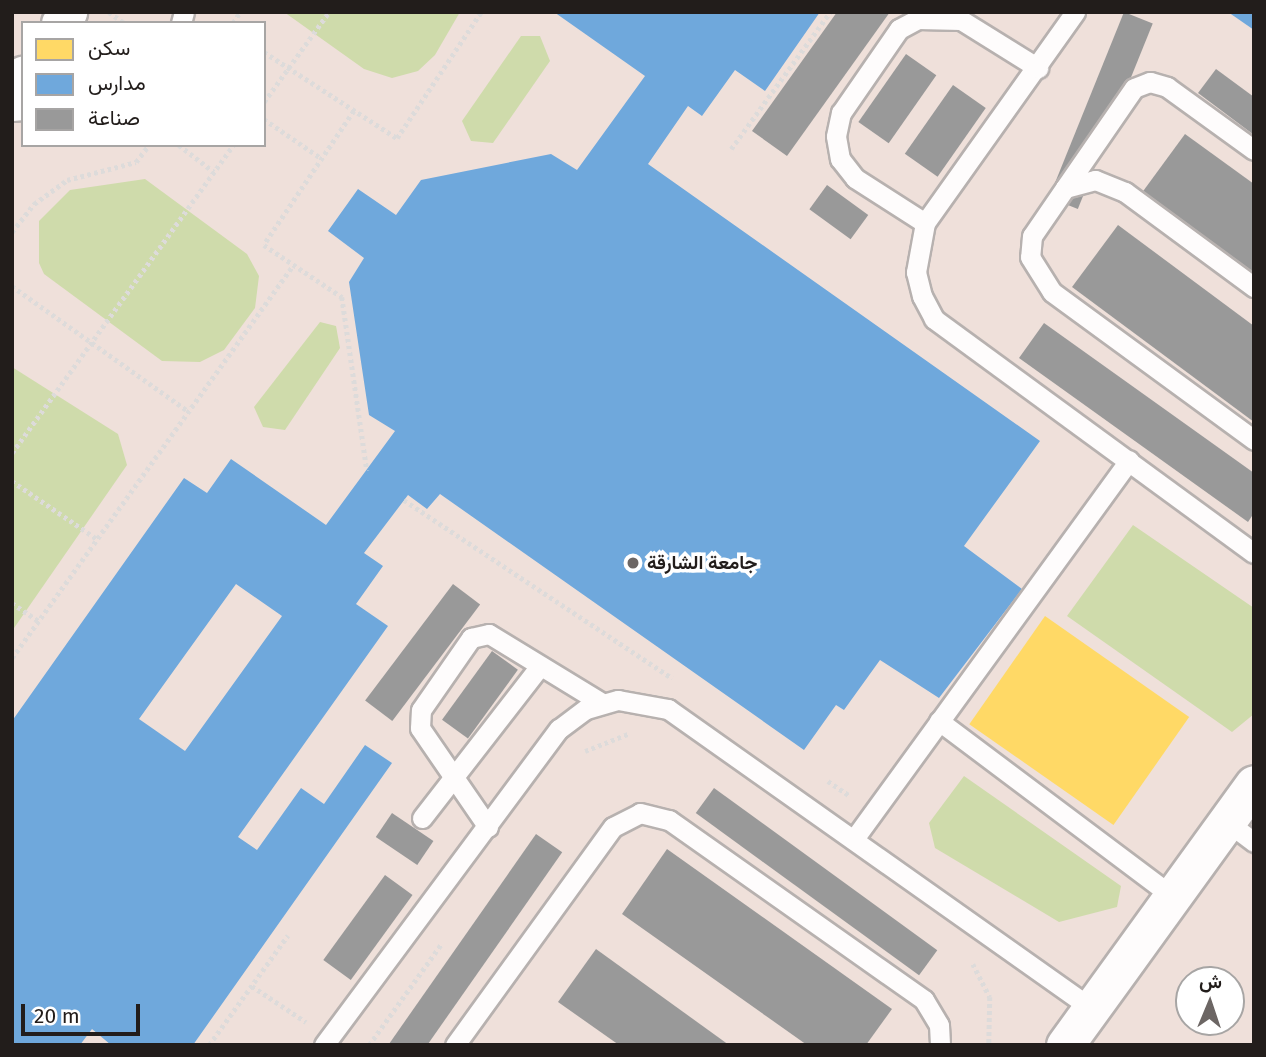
<!DOCTYPE html>
<html>
<head>
<meta charset="utf-8">
<style>
  body { margin:0 }
  #map { position:relative; width:1266px; height:1057px; overflow:hidden; background:#f6eeeb; font-family:"Fira Sans",Vazirmatn,sans-serif }
  div>[style] { position:absolute }
  [style*='--x'] { left:calc(var(--x)*1px); top:calc(var(--y)*1px); width:calc(var(--w)*1px); rotate:calc(var(--a)*1deg) }
  .built>* { inset:0; background:#efe0da }
  .green>* { inset:0; background:#cfdbab }
  .homes>* { inset:0; background:#ffd966; transform-origin:0 0 }
  .schools>* { inset:0; background:#6fa8dc }
  .industry>* { inset:0; background:#999; transform-origin:0 0 }
  .path>* { height:4.5px; margin-top:-2.25px; transform-origin:0; background:repeating-linear-gradient(90deg,#dddbda 0 3.5px,transparent 0 7px) }
  .roads { filter:drop-shadow(2px 0 #b7b1af) drop-shadow(-2px 0 #b7b1af) drop-shadow(0 2px #b7b1af) drop-shadow(0 -2px #b7b1af) }
  .lane>* { height:19px; margin:-9.5px; padding:0 9.5px; transform-origin:9.5px; border-radius:9.5px; background:#fefcfc }
  .street>* { height:37px; margin:-18.5px; padding:0 18.5px; transform-origin:18.5px; border-radius:18.5px; background:#fefcfc }
  .dots>* { width:19px; height:19px; translate:-50% -50%; box-sizing:border-box; border:4px solid #fff; border-radius:50% }
  span { translate:-50% -50%; white-space:nowrap; text-align:center; line-height:1.15; -webkit-text-stroke:7px #fff; paint-order:stroke }
  .poi-label { font-size:19px; color:#221d1b; font-weight:700 }
  .left { translate:0 -50%; text-align:left }
  .frame { position:absolute; inset:0; border:14px solid #221d1b; pointer-events:none }
  .legend { position:absolute; left:21px; top:21px; width:245px; height:126px; box-sizing:border-box; background:#fff; border:2px solid #a7a5a4; margin:0; padding:9px 12px; list-style:none; font-size:21px; color:#221d1b }
  .legend li { display:flex; align-items:center; gap:14px; height:35px }
  .legend b { width:35px; border:2px solid #a7a5a4 }
  .north { position:absolute; left:1175px; top:966px; width:70px; height:70px; box-sizing:border-box; background:#fff; border:2px solid #a7a5a4; border-radius:50%; rotate:2deg; font-size:19px; font-weight:700; line-height:28px; text-align:center; color:#221d1b }
  .north::after { content:''; display:block; margin:auto; width:24px; height:32px; background:#6c6664; clip-path:polygon(50% 0,100% 100%,50% 72%,0 100%) }
  .scale { position:absolute; left:21px; top:1004px; width:119px; height:32px; box-sizing:border-box; border:4px solid #221d1b; border-top:0; padding-left:9px; font-size:21px; line-height:24px; white-space:nowrap; color:#221d1b; -webkit-text-stroke:5px #fff; paint-order:stroke }
</style>
</head>
<body>
<div id="map">
  <div class="built">
    <i style="clip-path:polygon(evenodd,12px 12px,1254px 12px,1254px 1045px,12px 1045px,12px 12px,23px 23px,264px 23px,264px 145px,23px 145px,23px 23px,12px 12px,1189px 980px,1231px 980px,1231px 1022px,1189px 1022px,1189px 980px)"></i>
  </div>
  <div class="green">
    <i style="clip-path:polygon(284px 12px,460px 12px,435px 55px,418px 71px,392px 78px,364px 69px)"></i>
    <i style="clip-path:polygon(521px 36px,540px 36px,550px 61px,493px 143px,471px 141px,462px 121px)"></i>
    <i style="clip-path:polygon(145px 179px,247px 254px,259px 276px,255px 308px,224px 350px,200px 362px,162px 361px,44px 274px,39px 263px,39px 221px,70px 190px)"></i>
    <i style="clip-path:polygon(320px 322px,336px 326px,340px 348px,285px 430px,263px 427px,254px 407px)"></i>
    <i style="clip-path:polygon(12px 367px,118px 434px,127px 465px,12px 631px)"></i>
    <i style="clip-path:polygon(1133px 525px,1254px 608px,1254px 714px,1232px 732px,1067px 616px)"></i>
    <i style="clip-path:polygon(964px 776px,1121px 886px,1117px 907px,1059px 922px,935px 848px,929px 823px)"></i>
  </div>
  <div class="homes">
    <i style="left:1045px;top:616px;width:176px;height:132px;rotate:35deg"></i>
  </div>
  <div class="schools">
    <i style="clip-path:polygon(evenodd,554px 12px,820px 12px,765px 91px,735px 70px,702px 116px,688px 106px,648px 164px,1040px 441px,964px 546px,1022px 589px,939px 698px,880px 660px,844px 710px,836px 705px,804px 750px,440px 494px,427px 509px,408px 495px,364px 553px,383px 566px,356px 604px,388px 626px,238px 837px,257px 850px,301px 788px,324px 804px,365px 745px,392px 763px,193px 1045px,111px 1045px,92px 1029px,80px 1045px,12px 1045px,12px 721px,184px 478px,207px 493px,231px 459px,326px 525px,395px 431px,369px 415px,349px 282px,364px 258px,328px 231px,358px 189px,396px 215px,421px 180px,551px 154px,577px 170px,645px 76px,554px 12px,236px 584px,282px 616px,185px 751px,139px 719px,236px 584px)"></i>
    <i style="clip-path:polygon(1228px 12px,1254px 12px,1254px 30px)"></i>
  </div>
  <div class="industry">
    <i style="clip-path:polygon(837px 12px,890px 12px,787px 156px,752px 131px)"></i>
    <i style="left:1124px;top:12px;width:31px;height:200px;rotate:22deg"></i>
    <i style="left:906px;top:54px;width:37px;height:83px;rotate:35deg"></i>
    <i style="clip-path:polygon(1216px 69px,1254px 97px,1254px 135px,1198px 93px)"></i>
    <i style="left:953px;top:85px;width:40px;height:84px;rotate:35deg"></i>
    <i style="clip-path:polygon(1185px 134px,1254px 184px,1254px 274px,1141px 194px)"></i>
    <i style="left:827px;top:185px;width:51px;height:30px;rotate:36deg"></i>
    <i style="clip-path:polygon(1118px 225px,1254px 326px,1254px 422px,1072px 287px)"></i>
    <i style="clip-path:polygon(1044px 323px,1254px 473px,1254px 513px,1248px 522px,1019px 358px)"></i>
    <i style="left:453px;top:584px;width:34px;height:146px;rotate:37deg"></i>
    <i style="left:492px;top:651px;width:32px;height:85px;rotate:36deg"></i>
    <i style="left:714px;top:788px;width:276px;height:31px;rotate:36deg"></i>
    <i style="left:392px;top:813px;width:50px;height:29px;rotate:34deg"></i>
    <i style="left:536px;top:834px;width:32px;height:259px;rotate:35deg"></i>
    <i style="clip-path:polygon(667px 849px,892px 1009px,866px 1045px,807px 1045px,622px 914px)"></i>
    <i style="left:385px;top:875px;width:34px;height:105px;rotate:36deg"></i>
    <i style="clip-path:polygon(596px 949px,729px 1045px,619px 1045px,558px 1002px)"></i>
  </div>
  <div class="path">
    <i style="--x:109;--y:12;--w:19;--a:36"></i>
    <i style="--x:233;--y:23;--w:13;--a:-58"></i>
    <i style="--x:264;--y:52;--w:158;--a:32.9"></i>
    <i style="--x:397;--y:138;--w:151;--a:-56.3"></i>
    <i style="--x:264;--y:102;--w:111;--a:-54.2"></i>
    <i style="--x:354;--y:111;--w:161;--a:123.9"></i>
    <i style="--x:264;--y:245;--w:94;--a:33.7"></i>
    <i style="--x:342;--y:297;--w:175;--a:81.8"></i>
    <i style="--x:264;--y:119;--w:69;--a:34.4"></i>
    <i style="--x:179;--y:145;--w:44;--a:37.6"></i>
    <i style="--x:731;--y:149;--w:169;--a:-54.1"></i>
    <i style="--x:12;--y:232;--w:36;--a:-52"></i>
    <i style="--x:34;--y:204;--w:41;--a:-36"></i>
    <i style="--x:67;--y:180;--w:71;--a:-14.6"></i>
    <i style="--x:136;--y:162;--w:21;--a:-53"></i>
    <i style="--x:12;--y:286;--w:216;--a:35.4"></i>
    <i style="--x:12;--y:453;--w:379;--a:-54.3"></i>
    <i style="--x:12;--y:481;--w:103;--a:34.3"></i>
    <i style="--x:404;--y:500;--w:322;--a:33.6"></i>
    <i style="--x:12;--y:603;--w:32;--a:34"></i>
    <i style="--x:12;--y:658;--w:483;--a:-54.4"></i>
    <i style="--x:585;--y:751;--w:46;--a:-21.6"></i>
    <i style="--x:828;--y:781;--w:27;--a:34"></i>
    <i style="--x:973;--y:964;--w:37;--a:63"></i>
    <i style="--x:990;--y:997;--w:48;--a:91.2"></i>
    <i style="--x:252;--y:986;--w:65;--a:33.7"></i>
    <i style="--x:209;--y:1045;--w:135;--a:-54.3"></i>
    <i style="--x:369;--y:1045;--w:125;--a:-54.4"></i>
  </div>
  <div class="roads">
    <div class="lane">
      <i style="--x:1075;--y:12;--w:259;--a:125.4"></i>
      <i style="--x:925;--y:223;--w:50;--a:100.4"></i>
      <i style="--x:916;--y:272;--w:25;--a:76"></i>
      <i style="--x:922;--y:296;--w:26;--a:62"></i>
      <i style="--x:934;--y:319;--w:396;--a:36.2"></i>
      <i style="--x:181;--y:23;--w:11;--a:-75"></i>
      <i style="--x:12;--y:111;--w:11;--a:-5"></i>
      <i style="--x:1065;--y:188;--w:121;--a:-55.4"></i>
      <i style="--x:1134;--y:88;--w:17;--a:-21"></i>
      <i style="--x:1150;--y:82;--w:18;--a:16"></i>
      <i style="--x:1167;--y:87;--w:107;--a:35.9"></i>
      <i style="--x:925;--y:223;--w:83;--a:-147.3"></i>
      <i style="--x:855;--y:178;--w:24;--a:-128"></i>
      <i style="--x:840;--y:159;--w:23;--a:-100"></i>
      <i style="--x:836;--y:136;--w:24;--a:-78"></i>
      <i style="--x:841;--y:113;--w:102;--a:-55.4"></i>
      <i style="--x:899;--y:29;--w:21;--a:-28"></i>
      <i style="--x:918;--y:19;--w:43;--a:1.3"></i>
      <i style="--x:961;--y:20;--w:91;--a:31.9"></i>
      <i style="--x:1254;--y:287;--w:160;--a:-143.6"></i>
      <i style="--x:1125;--y:192;--w:32;--a:-158"></i>
      <i style="--x:1095;--y:180;--w:31;--a:165"></i>
      <i style="--x:1065;--y:188;--w:58;--a:124.5"></i>
      <i style="--x:1032;--y:236;--w:21;--a:95"></i>
      <i style="--x:1030;--y:257;--w:41;--a:57.8"></i>
      <i style="--x:1052;--y:292;--w:250;--a:36.2"></i>
      <i style="--x:939;--y:721;--w:290;--a:36.9"></i>
      <i style="--x:422;--y:818;--w:191;--a:-52.2"></i>
      <i style="--x:1226;--y:821;--w:35;--a:37"></i>
      <i style="--x:488;--y:827;--w:120;--a:-124.5"></i>
      <i style="--x:420;--y:728;--w:18;--a:-87"></i>
      <i style="--x:421;--y:710;--w:88;--a:-55.2"></i>
      <i style="--x:471;--y:638;--w:18;--a:-13"></i>
      <i style="--x:489;--y:634;--w:132;--a:31.4"></i>
      <i style="--x:854;--y:839;--w:468;--a:-54"></i>
      <i style="--x:324;--y:1045;--w:394;--a:-53.4"></i>
      <i style="--x:559;--y:729;--w:34;--a:-37"></i>
      <i style="--x:586;--y:709;--w:33;--a:-16"></i>
      <i style="--x:618;--y:700;--w:51;--a:10.2"></i>
      <i style="--x:668;--y:709;--w:518;--a:35.25"></i>
      <i style="--x:455;--y:1045;--w:269;--a:-54.1"></i>
      <i style="--x:613;--y:827;--w:30;--a:-27"></i>
      <i style="--x:640;--y:813;--w:30;--a:14"></i>
      <i style="--x:669;--y:820;--w:312;--a:35.2"></i>
      <i style="--x:924;--y:1000;--w:29;--a:59"></i>
      <i style="--x:939;--y:1025;--w:20;--a:87"></i>
    </div>
    <div class="street">
      <i style="--x:60;--y:23;--w:14;--a:-54"></i>
      <i style="--x:12;--y:90;--w:19;--a:-54"></i>
      <i style="--x:1065;--y:1045;--w:322;--a:-54.1"></i>
    </div>
  </div>
  <div class="dots">
    <i style="left:633px;top:563px;background:#6c6664"></i>
  </div>
  <div class="poi-label">
    <span class="left" style="left:647px;top:563px">جامعة الشارقة</span>
  </div>
  <div class="frame"></div>
  <ul class="legend">
  <li><b style="height:19px;background:#ffd966"></b>سكن</li>
  <li><b style="height:19px;background:#6fa8dc"></b>مدارس</li>
  <li><b style="height:19px;background:#999"></b>صناعة</li>
  </ul>
  <div class="north">ش</div>
  <div class="scale">20 m</div>
</div>
</body>
</html>
